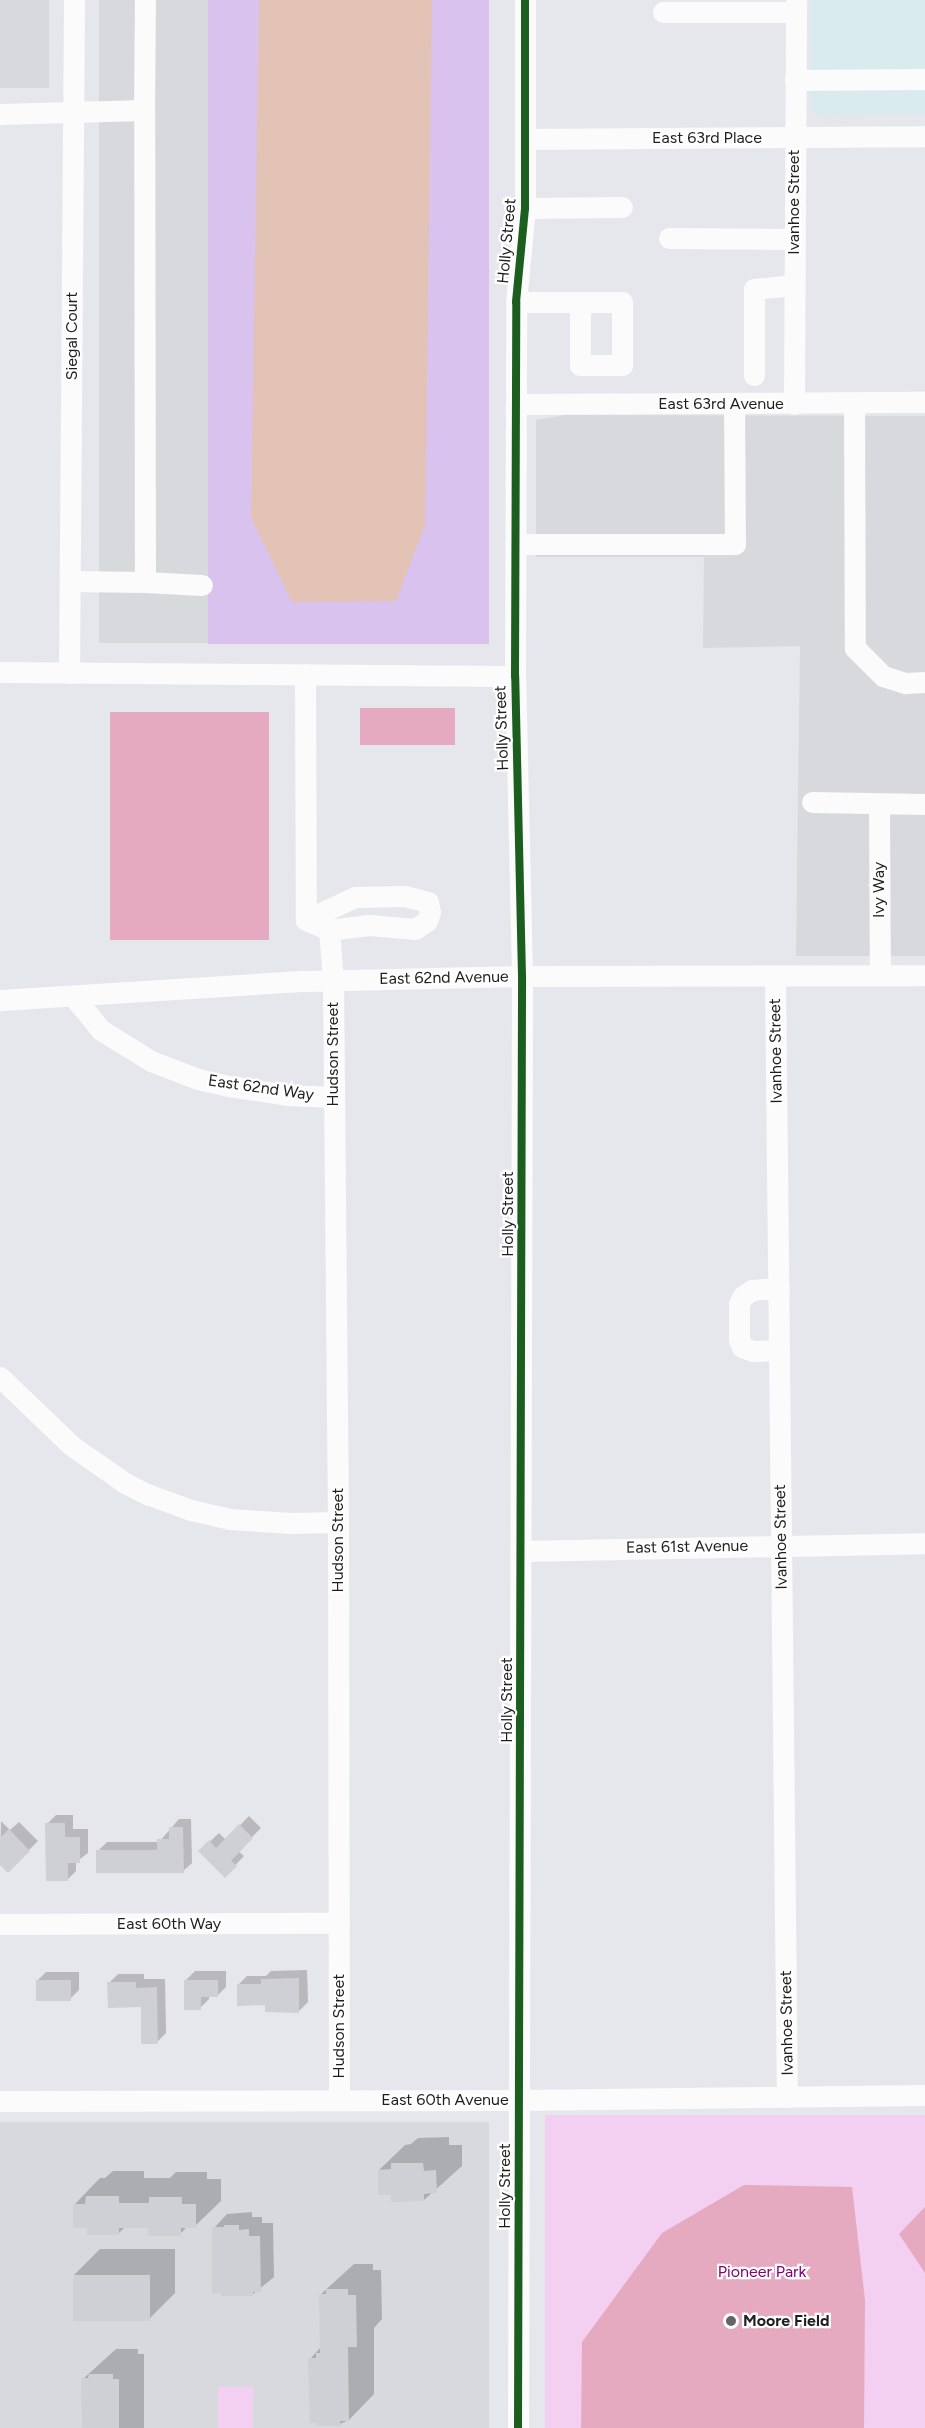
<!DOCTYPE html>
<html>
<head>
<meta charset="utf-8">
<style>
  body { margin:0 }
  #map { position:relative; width:925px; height:2428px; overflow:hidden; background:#e6e7ed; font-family:Figtree,sans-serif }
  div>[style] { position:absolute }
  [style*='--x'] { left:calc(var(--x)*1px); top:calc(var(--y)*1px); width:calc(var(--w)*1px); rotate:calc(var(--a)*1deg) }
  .residential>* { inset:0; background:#d7d9dc; transform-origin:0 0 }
  .commercial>* { inset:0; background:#daebf0 }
  .grass>* { inset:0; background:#d9c2ee; transform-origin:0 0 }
  .park>* { inset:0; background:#f3cff1; transform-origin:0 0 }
  .pitch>* { inset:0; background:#e6aac0; transform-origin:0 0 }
  .water>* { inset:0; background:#e3c3b6 }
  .shadow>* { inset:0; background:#0003 }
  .building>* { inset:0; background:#ced0d5; transform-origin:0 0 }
  .minor>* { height:21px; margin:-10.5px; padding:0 10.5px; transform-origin:10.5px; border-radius:10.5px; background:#fbfbfc }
  .cycleway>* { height:8px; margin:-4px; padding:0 4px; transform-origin:4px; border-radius:4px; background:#1b5e20 }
  .dots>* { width:16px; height:16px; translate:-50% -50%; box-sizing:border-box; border:3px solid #fff; border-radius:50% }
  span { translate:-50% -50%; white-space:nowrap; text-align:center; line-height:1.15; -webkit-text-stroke:4.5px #fff; paint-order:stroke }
  .street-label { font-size:16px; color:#1e1e1e }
  .park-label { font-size:16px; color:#860172 }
  .poi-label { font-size:16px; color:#1e1e1e; font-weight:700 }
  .left { translate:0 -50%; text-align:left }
</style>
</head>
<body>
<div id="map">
  <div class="residential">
    <i style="left:0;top:0;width:49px;height:88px"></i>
    <i style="left:99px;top:0;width:109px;height:643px"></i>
    <i style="clip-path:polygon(565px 415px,925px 416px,925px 956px,796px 956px,800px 646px,703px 648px,704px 557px,536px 557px,536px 420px)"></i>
    <i style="left:489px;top:2122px;width:306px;height:489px;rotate:90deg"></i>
  </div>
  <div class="commercial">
    <i style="clip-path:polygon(811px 0,925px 0,925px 114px,820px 115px,813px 111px,810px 105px)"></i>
  </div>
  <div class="grass">
    <i style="left:208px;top:0;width:281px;height:644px"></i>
  </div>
  <div class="park">
    <i style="left:925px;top:2115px;width:313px;height:380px;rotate:90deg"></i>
    <i style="left:218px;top:2387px;width:35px;height:41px"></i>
  </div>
  <div class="pitch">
    <i style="left:455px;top:708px;width:37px;height:95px;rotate:90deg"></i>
    <i style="left:110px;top:712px;width:159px;height:228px"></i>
    <i style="clip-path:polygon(744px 2185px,852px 2187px,865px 2300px,864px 2428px,581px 2428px,582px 2342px,662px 2233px)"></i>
    <i style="clip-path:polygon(925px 2207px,925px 2273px,899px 2234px)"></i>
  </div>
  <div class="water">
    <i style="clip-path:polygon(259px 0,432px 0,425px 525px,396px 601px,292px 602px,251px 517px)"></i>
  </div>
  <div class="shadow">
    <i style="clip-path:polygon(56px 1815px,73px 1815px,73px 1829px,88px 1829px,88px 1853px,76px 1862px,76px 1871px,67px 1880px,47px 1824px)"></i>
    <i style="clip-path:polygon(249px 1816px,261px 1828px,238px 1851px,244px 1856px,225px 1876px,200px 1851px,219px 1833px,226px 1840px)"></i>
    <i style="clip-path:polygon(179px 1819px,191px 1819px,192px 1863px,183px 1871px,98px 1851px,107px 1842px,159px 1842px)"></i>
    <i style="clip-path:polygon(1px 1821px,10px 1830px,19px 1822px,38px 1841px,8px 1871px,0 1863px)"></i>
    <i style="clip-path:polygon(307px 1970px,308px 2002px,299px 2011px,238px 1985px,247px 1976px,266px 1976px,271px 1971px)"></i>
    <i style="clip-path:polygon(195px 1971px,226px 1971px,226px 1987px,217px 1996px,209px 1996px,209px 1999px,200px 2008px,186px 1980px)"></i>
    <i style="clip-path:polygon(46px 1972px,79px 1972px,79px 1990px,70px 1999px,37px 1981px)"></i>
    <i style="clip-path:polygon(118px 1974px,144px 1974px,144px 1979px,165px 1979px,166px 2033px,157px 2042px,142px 2006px,109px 1983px)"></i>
    <i style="clip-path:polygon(449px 2137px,449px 2145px,462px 2145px,462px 2166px,424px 2200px,393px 2194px,379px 2170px,405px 2145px,411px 2144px,418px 2138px)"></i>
    <i style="clip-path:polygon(113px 2171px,144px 2171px,144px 2178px,170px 2178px,176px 2172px,207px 2172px,207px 2179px,221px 2179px,221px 2201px,195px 2226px,188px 2226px,180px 2234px,150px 2227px,125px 2227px,118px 2234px,88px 2227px,75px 2204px,100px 2178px,105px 2178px)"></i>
    <i style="clip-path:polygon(252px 2212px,252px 2217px,262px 2217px,262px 2223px,273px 2223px,274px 2277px,252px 2295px,214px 2228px,227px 2214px)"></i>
    <i style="clip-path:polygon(100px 2249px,175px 2249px,175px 2293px,149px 2319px,74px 2275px)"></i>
    <i style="clip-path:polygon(354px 2264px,373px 2264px,373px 2270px,381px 2270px,382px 2319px,374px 2328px,374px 2394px,349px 2420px,340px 2424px,310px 2359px,321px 2347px,320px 2295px)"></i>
    <i style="clip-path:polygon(116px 2349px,138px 2349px,138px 2354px,144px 2354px,144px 2428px,82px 2428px,83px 2379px)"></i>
  </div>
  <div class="building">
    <i style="clip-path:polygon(45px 1823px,65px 1823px,65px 1837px,80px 1837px,80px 1863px,68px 1863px,68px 1881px,46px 1881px)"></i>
    <i style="clip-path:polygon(239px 1824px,253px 1838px,231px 1861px,237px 1866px,225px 1878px,198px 1851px,209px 1840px,216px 1848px)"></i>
    <i style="clip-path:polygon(169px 1827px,183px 1827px,184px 1873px,96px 1873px,96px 1850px,157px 1850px,157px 1839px,169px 1839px)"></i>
    <i style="clip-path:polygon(9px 1829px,30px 1851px,8px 1873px,0 1865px,0 1838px)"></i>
    <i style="clip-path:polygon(299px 1978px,299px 2013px,265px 2012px,265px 2005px,237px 2006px,237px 1984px,261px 1984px,261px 1979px)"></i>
    <i style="left:36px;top:1980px;width:35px;height:21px"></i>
    <i style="clip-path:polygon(184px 1980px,218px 1980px,218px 1997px,201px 1997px,201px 2010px,184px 2010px)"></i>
    <i style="clip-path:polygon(107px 1982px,136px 1982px,136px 1988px,157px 1987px,158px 2044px,141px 2044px,141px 2007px,108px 2008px)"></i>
    <i style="clip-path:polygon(391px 2163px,423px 2163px,424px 2171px,436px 2170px,437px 2193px,424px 2194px,424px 2201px,391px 2202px,391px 2195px,378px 2195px,378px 2170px,391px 2169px)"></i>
    <i style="clip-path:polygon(86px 2196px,119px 2196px,119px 2203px,149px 2203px,149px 2197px,182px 2197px,182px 2204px,196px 2204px,196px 2228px,181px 2228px,181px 2236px,148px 2236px,148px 2228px,119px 2228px,119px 2235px,87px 2235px,87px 2228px,73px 2228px,73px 2204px,85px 2204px)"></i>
    <i style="clip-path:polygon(224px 2225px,239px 2225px,239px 2230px,249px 2229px,249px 2236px,260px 2236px,261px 2292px,253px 2292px,253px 2296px,221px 2296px,221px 2293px,212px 2293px,212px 2227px,224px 2227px)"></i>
    <i style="left:73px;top:2275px;width:77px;height:46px"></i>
    <i style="clip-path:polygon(326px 2289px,348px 2289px,348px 2295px,356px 2295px,357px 2347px,348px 2347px,349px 2421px,340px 2421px,341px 2426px,317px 2426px,316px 2423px,310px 2423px,308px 2358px,316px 2358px,316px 2353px,320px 2353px,319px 2294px,326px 2294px)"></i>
    <i style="clip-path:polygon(89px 2374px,113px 2374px,113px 2379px,119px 2379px,119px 2428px,82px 2428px,81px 2378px,88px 2378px)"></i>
  </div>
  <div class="minor">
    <i style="--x:663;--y:12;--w:133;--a:0"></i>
    <i style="--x:795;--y:80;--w:130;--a:-0.4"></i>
    <i style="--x:0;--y:114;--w:144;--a:-1.6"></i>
    <i style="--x:144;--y:110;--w:110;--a:-89.5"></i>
    <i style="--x:525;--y:139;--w:400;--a:-0.4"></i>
    <i style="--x:525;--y:208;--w:97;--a:-0.6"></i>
    <i style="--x:669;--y:238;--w:125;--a:0.5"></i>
    <i style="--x:516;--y:302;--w:106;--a:0"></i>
    <i style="--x:622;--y:302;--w:63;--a:90"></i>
    <i style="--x:622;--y:365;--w:42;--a:180"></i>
    <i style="--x:580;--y:365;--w:63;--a:-90"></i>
    <i style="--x:754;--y:375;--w:86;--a:-90"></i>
    <i style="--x:754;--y:289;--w:40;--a:-5.7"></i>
    <i style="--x:854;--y:403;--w:245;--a:89.8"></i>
    <i style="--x:855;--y:648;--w:40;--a:45"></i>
    <i style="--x:883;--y:676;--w:23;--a:18"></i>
    <i style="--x:905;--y:683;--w:20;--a:-3"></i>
    <i style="--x:517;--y:404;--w:408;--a:-0.3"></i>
    <i style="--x:794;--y:404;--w:404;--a:-89.7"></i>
    <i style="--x:516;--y:544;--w:219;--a:0"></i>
    <i style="--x:735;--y:544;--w:140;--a:-90.4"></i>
    <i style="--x:70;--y:581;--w:75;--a:0.8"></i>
    <i style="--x:145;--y:582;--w:472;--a:-90.1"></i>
    <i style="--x:145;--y:582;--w:57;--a:3"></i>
    <i style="--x:0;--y:672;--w:515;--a:0.45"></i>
    <i style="--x:69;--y:673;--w:673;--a:-89.57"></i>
    <i style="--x:305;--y:674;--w:246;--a:89.8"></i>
    <i style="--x:306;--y:920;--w:25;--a:23"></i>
    <i style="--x:329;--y:930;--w:50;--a:85.4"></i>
    <i style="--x:333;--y:980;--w:542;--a:89.47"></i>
    <i style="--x:338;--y:1522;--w:578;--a:89.9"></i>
    <i style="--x:812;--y:802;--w:113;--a:1"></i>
    <i style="--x:879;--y:804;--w:171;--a:89.7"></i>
    <i style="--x:306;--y:920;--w:54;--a:-25.1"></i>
    <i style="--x:355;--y:897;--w:50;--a:-1.1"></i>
    <i style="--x:405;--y:896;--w:24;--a:15"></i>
    <i style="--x:428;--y:902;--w:10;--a:79"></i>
    <i style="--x:430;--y:912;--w:9;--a:108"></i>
    <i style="--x:427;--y:921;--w:14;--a:146"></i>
    <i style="--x:415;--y:929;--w:46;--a:-175"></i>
    <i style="--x:369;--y:925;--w:40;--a:172.9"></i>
    <i style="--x:775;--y:977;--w:1120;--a:89.39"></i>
    <i style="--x:73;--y:996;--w:44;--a:50.5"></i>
    <i style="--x:101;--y:1030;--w:59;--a:31.8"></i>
    <i style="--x:151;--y:1061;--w:50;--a:21"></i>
    <i style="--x:198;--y:1079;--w:32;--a:13"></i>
    <i style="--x:229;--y:1086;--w:60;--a:8.7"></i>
    <i style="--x:288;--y:1095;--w:45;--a:2.5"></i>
    <i style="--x:0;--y:1000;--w:306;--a:-3.6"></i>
    <i style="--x:305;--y:981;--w:217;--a:-1.3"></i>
    <i style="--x:522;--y:976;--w:403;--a:-0.1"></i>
    <i style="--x:779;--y:1288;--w:27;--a:176"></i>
    <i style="--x:752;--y:1290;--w:11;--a:146"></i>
    <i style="--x:743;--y:1296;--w:9;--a:117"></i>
    <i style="--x:739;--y:1304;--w:36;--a:90"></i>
    <i style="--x:739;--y:1340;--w:8;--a:67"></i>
    <i style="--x:742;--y:1347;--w:12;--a:20"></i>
    <i style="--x:753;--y:1351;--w:26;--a:-2"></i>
    <i style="--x:0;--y:1377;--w:100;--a:43.8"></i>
    <i style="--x:72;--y:1446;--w:65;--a:34.9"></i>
    <i style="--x:125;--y:1483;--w:25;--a:27"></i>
    <i style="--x:147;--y:1494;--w:47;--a:20"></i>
    <i style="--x:191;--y:1510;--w:40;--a:13"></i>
    <i style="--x:230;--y:1519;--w:61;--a:3.8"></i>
    <i style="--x:291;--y:1523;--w:47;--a:-1.2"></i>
    <i style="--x:521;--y:1551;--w:404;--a:-1.1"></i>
    <i style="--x:0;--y:1924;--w:339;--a:-0.2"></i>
    <i style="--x:0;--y:2101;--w:519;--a:-0.11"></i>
    <i style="--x:519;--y:2100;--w:406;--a:-0.7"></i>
    <i style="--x:518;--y:2428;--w:1452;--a:-89.84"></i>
    <i style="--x:522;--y:976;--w:300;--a:-91.3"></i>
    <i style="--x:515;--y:676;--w:374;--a:-89.8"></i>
    <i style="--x:516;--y:302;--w:94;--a:-84.5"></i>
    <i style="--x:525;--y:208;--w:208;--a:-90"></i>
  </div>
  <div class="cycleway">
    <i style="--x:518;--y:2428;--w:1452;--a:-89.84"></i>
    <i style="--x:522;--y:976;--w:300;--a:-91.3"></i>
    <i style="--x:515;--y:676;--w:374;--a:-89.8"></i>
    <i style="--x:516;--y:302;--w:94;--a:-84.5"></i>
    <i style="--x:525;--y:208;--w:208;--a:-90"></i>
  </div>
  <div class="dots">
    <i style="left:731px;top:2321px;background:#646466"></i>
  </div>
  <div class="street-label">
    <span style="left:707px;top:138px">East 63rd Place</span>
    <span style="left:794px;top:202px;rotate:-90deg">Ivanhoe Street</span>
    <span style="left:507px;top:241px;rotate:-85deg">Holly Street</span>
    <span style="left:72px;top:336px;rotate:-90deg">Siegal Court</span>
    <span style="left:721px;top:404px">East 63rd Avenue</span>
    <span style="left:502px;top:728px;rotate:-92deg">Holly Street</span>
    <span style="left:879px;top:890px;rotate:-90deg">Ivy Way</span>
    <span style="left:444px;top:978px;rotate:-1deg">East 62nd Avenue</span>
    <span style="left:776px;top:1051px;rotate:-91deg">Ivanhoe Street</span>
    <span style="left:333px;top:1054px;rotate:-90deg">Hudson Street</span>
    <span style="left:261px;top:1088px;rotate:8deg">East 62nd Way</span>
    <span style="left:508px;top:1214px;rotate:-90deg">Holly Street</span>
    <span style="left:781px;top:1537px;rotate:-91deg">Ivanhoe Street</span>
    <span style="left:338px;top:1540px;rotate:-90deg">Hudson Street</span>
    <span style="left:687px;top:1547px;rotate:-1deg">East 61st Avenue</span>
    <span style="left:507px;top:1700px;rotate:-90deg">Holly Street</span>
    <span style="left:169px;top:1924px">East 60th Way</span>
    <span style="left:787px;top:2023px;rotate:-91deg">Ivanhoe Street</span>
    <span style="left:339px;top:2026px;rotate:-90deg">Hudson Street</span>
    <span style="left:445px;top:2100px">East 60th Avenue</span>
    <span style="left:505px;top:2186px;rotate:-90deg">Holly Street</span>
  </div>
  <div class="park-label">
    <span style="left:762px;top:2272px">Pioneer Park</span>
  </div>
  <div class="poi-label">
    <span class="left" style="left:743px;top:2321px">Moore Field</span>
  </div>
</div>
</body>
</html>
